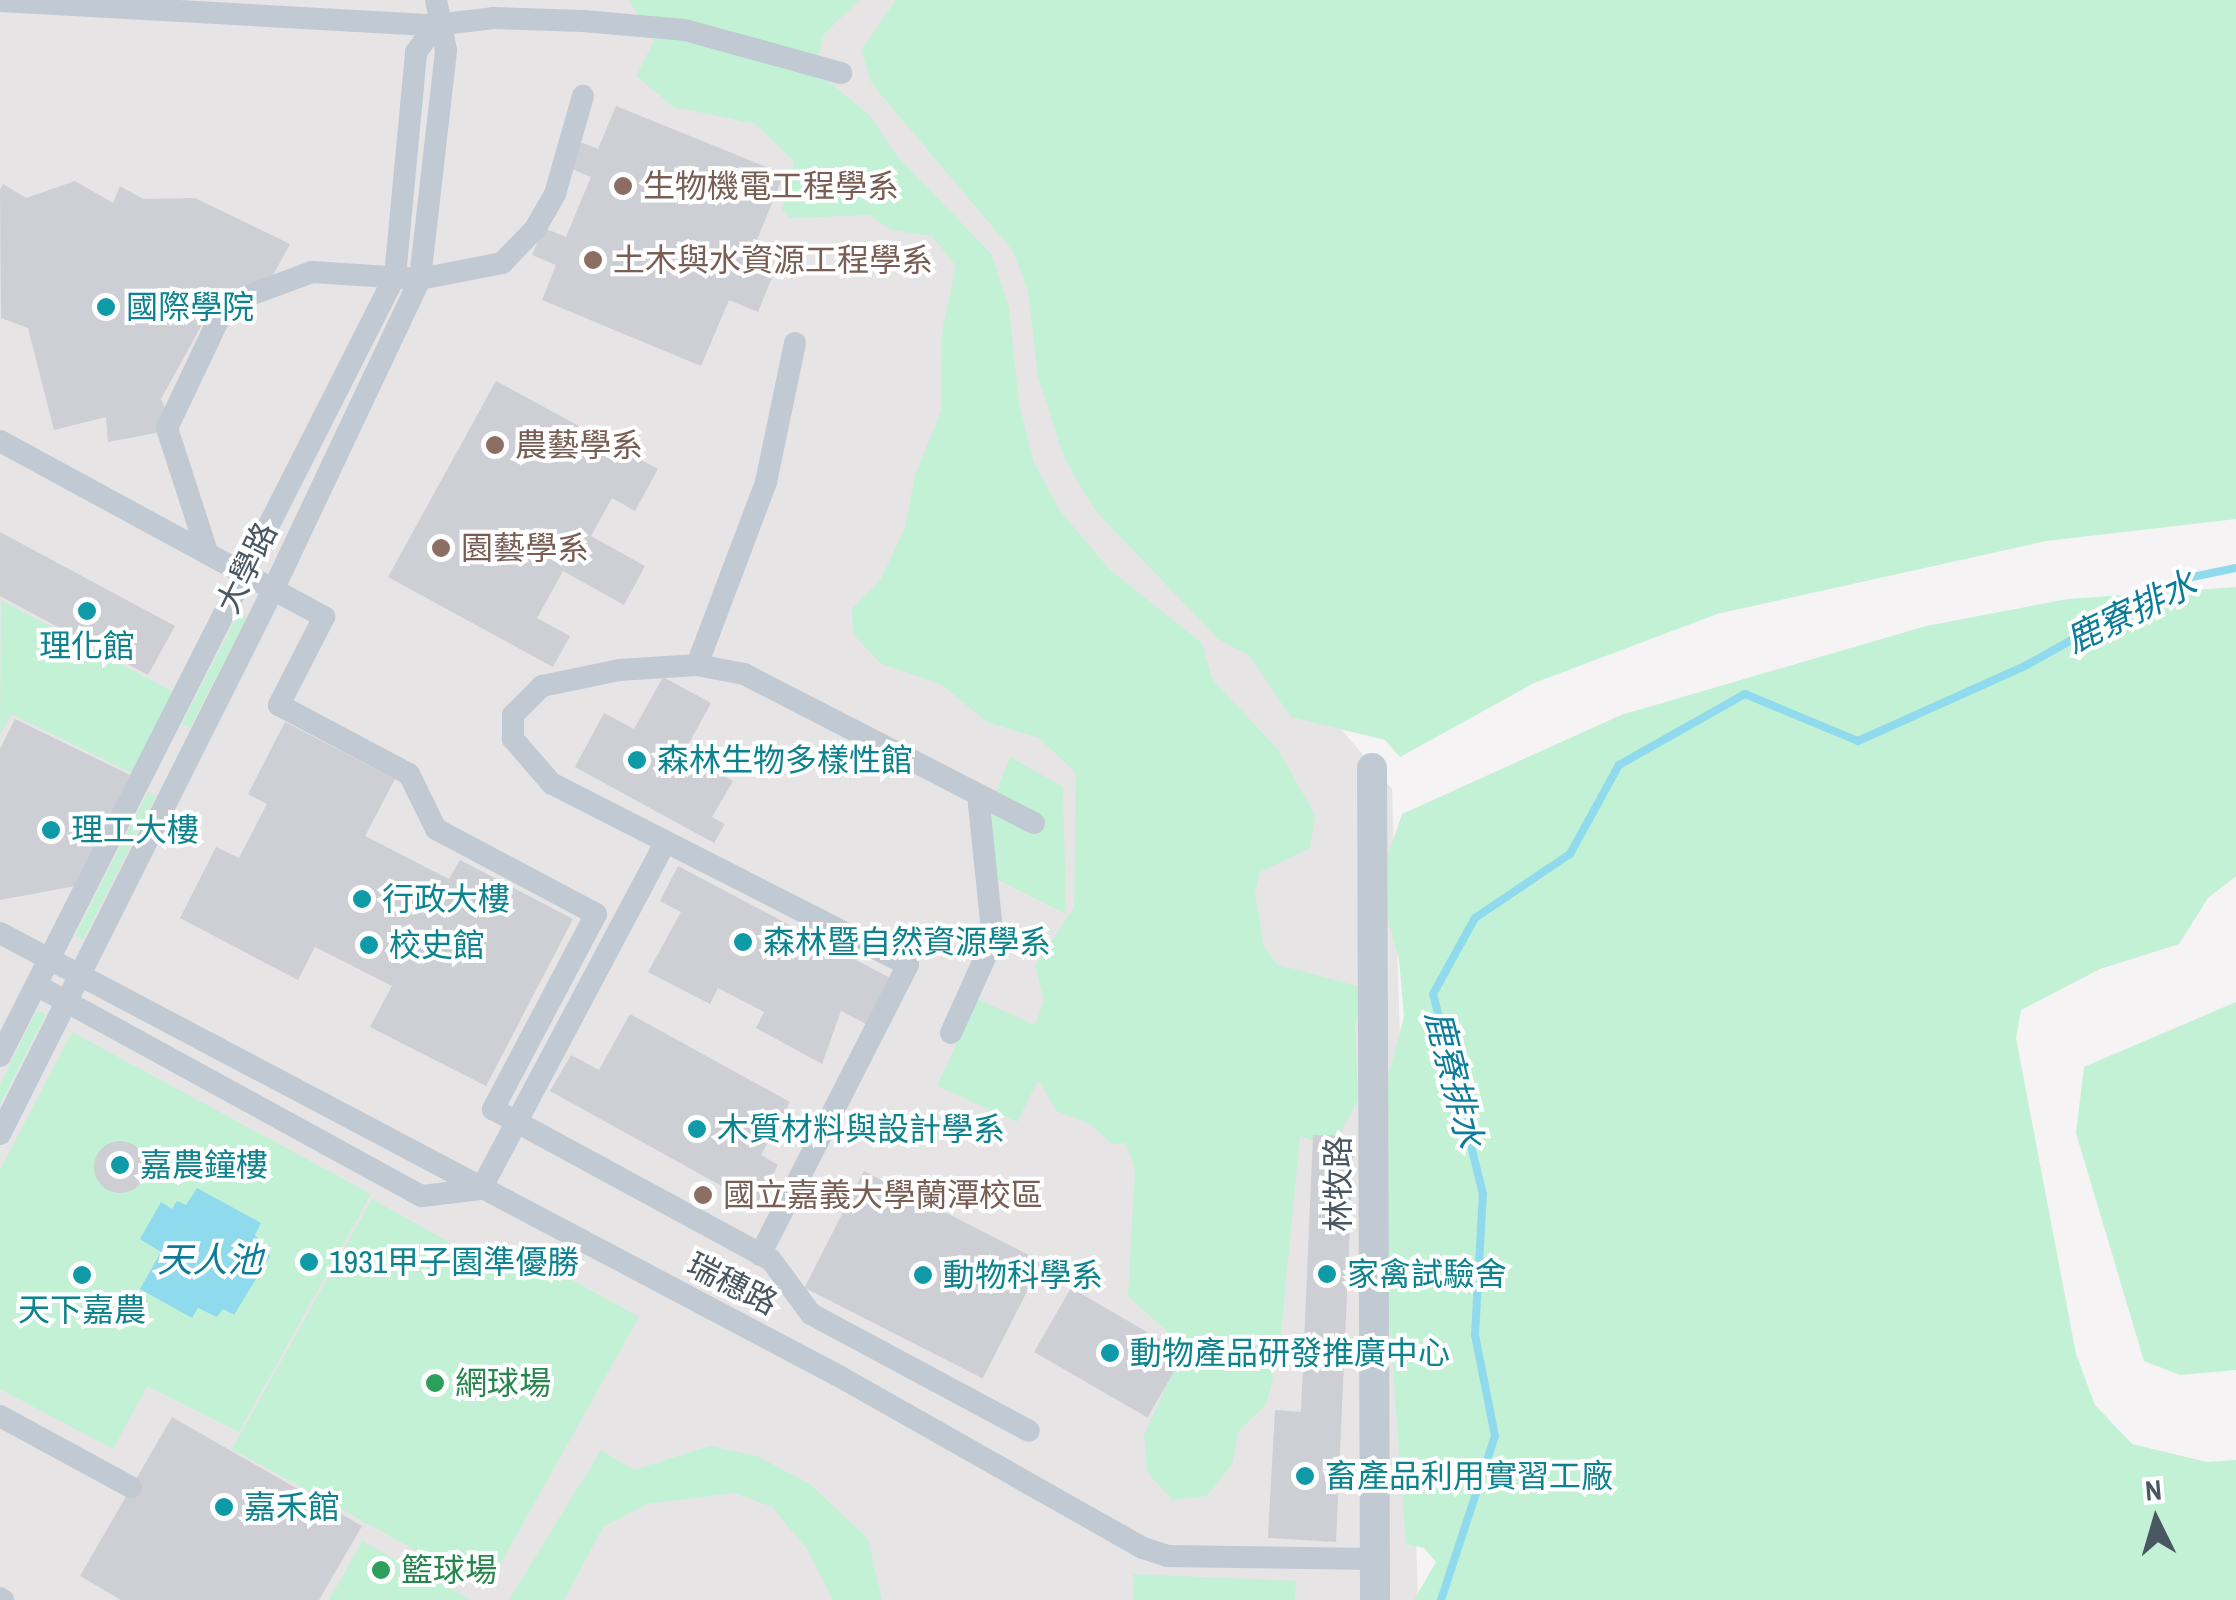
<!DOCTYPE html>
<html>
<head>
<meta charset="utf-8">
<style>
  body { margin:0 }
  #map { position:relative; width:2236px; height:1600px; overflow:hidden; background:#f5f3f3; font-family:"Archivo Narrow","Noto Sans TC",sans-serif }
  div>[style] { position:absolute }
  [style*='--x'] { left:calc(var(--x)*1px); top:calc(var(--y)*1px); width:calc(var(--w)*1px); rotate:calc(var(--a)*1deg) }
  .education>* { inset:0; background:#e6e4e5 }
  .green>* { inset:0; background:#c3f1d5; transform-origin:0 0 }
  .water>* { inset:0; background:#90daee }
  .stream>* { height:8px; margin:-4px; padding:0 4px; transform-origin:4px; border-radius:4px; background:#90daee }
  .building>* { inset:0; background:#cdcfd5; transform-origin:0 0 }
  .round { border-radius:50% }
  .minor>* { height:22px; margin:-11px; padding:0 11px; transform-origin:11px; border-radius:11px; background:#c1cad2 }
  .tertiary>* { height:30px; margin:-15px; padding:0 15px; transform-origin:15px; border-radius:15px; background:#c1cad2 }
  .dots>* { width:28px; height:28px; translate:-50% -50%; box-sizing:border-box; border:5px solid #fff; border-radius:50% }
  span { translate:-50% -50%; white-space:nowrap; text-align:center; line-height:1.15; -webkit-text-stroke:8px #fff; paint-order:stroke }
  .education-label { font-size:32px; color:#785e54 }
  .left { translate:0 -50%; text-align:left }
  .culture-label { font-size:32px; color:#0d838f }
  .street-label { font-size:32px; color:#4a5661 }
  .leisure-label { font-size:32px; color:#27864d }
  .water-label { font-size:35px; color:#0c7c9b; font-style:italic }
  .north { position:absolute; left:2106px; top:1470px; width:100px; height:100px; -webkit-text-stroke:8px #fff; paint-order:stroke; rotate:355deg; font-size:28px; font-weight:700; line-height:40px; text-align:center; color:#4a5661 }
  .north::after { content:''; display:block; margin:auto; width:35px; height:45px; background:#4a5661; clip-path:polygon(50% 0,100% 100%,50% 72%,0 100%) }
</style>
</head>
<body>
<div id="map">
  <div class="education">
    <i style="clip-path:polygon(0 0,953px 0,1151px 506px,1392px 789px,1418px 1600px,0 1600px)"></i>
  </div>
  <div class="green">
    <i style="clip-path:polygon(629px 0,859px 0,823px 35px,815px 70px,870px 116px,898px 157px,992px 255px,1009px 308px,1019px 404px,1034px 463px,1060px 511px,1110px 570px,1202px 643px,1212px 679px,1279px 751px,1315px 815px,1310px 848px,1260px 872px,1255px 893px,1264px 946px,1276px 964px,1364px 988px,1355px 1024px,1358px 1099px,1333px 1148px,1300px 1136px,1279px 1353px,1266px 1405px,1239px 1430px,1232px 1464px,1207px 1496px,1172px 1500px,1147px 1472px,1144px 1435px,1184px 1347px,1128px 1296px,1135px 1170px,1126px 1143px,1112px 1144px,1092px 1125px,1057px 1111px,1038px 1080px,1017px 1122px,937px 1086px,977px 999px,1035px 1025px,1044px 1001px,1035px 966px,1074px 907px,1076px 773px,1039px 738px,987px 722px,942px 685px,880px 663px,853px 634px,852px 609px,881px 579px,905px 528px,915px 475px,941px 411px,942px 332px,956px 266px,932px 236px,891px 230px,870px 215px,790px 218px,782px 210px,794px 161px,756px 124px,674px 107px,636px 76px,654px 41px)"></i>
    <i style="clip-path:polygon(896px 0,2236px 0,2236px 519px,2046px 541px,1717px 614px,1534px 683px,1400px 757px,1385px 740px,1291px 717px,1249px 655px,1218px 639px,1094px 509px,1064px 458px,1038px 376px,1028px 292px,1013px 251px,872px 84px,861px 50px)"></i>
    <i style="clip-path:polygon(2236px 587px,2236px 876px,2208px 898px,2179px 944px,2100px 969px,2021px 1010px,2016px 1038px,2076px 1354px,2095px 1405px,2132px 1444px,2207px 1462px,2236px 1460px,2236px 1600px,1414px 1600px,1436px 1562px,1424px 1548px,1406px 1544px,1383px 1232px,1385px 1087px,1404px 1017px,1399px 959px,1378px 884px,1402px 814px,1621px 715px,1926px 626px,2068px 599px)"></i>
    <i style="clip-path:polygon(1px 600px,186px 699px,146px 780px,11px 714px,0 735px)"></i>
    <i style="left:239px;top:612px;width:9px;height:126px;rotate:27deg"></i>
    <i style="clip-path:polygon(1010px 757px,1063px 787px,1066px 914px,996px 879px,988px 812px)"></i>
    <i style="left:148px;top:792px;width:9px;height:161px;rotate:27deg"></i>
    <i style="clip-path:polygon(2236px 1002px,2236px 1370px,2180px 1375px,2144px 1361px,2076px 1133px,2084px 1067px)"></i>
    <i style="clip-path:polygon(37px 1010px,46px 1015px,0 1105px,0 1084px)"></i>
    <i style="clip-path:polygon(72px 1032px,371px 1194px,239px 1432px,147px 1386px,113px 1449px,0 1389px,0 1170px)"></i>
    <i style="clip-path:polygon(372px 1199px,490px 1265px,503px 1242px,639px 1317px,486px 1589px,232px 1449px)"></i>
    <i style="clip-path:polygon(710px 1446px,757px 1456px,810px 1484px,868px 1539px,882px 1600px,833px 1600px,807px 1549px,772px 1507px,735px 1493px,647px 1504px,603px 1527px,564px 1600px,509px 1600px,601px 1450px,634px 1470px)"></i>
    <i style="clip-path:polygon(362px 1541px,471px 1600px,329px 1600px)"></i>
    <i style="clip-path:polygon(1134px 1574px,1296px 1581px,1295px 1600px,1133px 1600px)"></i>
  </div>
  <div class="water">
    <i style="clip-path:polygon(197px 1188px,261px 1223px,255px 1235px,270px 1256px,234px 1315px,223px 1309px,217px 1317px,198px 1308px,192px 1318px,140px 1289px,161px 1252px,140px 1239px,161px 1202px,172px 1209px,177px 1201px,186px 1205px)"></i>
  </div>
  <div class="stream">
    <i style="--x:1441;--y:1600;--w:173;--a:-71.8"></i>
    <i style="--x:1495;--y:1436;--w:103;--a:-101.2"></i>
    <i style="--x:1475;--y:1335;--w:141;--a:-86.8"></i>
    <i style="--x:1483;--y:1194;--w:206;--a:-104"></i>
    <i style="--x:1433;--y:994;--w:87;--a:-61.1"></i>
    <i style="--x:1475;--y:918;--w:115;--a:-34"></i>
    <i style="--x:1570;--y:854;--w:102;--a:-61.2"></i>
    <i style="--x:1619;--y:765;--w:145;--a:-29.4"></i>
    <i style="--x:1745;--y:694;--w:122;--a:22.6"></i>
    <i style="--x:1858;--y:741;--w:183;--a:-24.2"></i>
    <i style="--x:2025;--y:666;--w:176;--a:-29.3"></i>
    <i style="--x:2178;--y:580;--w:59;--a:-11.7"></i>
  </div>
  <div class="building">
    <i style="clip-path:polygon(616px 106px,784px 174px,749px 259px,775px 270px,758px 312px,729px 300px,701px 366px,542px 300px,556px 265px,532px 255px,544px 228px,566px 237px,591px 177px,567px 167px,578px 141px,598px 149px)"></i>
    <i style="clip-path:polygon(75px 181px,113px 203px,120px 186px,143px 199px,195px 198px,290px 244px,272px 277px,216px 299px,161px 399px,165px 408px,156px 433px,108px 442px,106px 417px,54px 430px,28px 328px,1px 318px,0 190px,3px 184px,26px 198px)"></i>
    <i style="clip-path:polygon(496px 381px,658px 469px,635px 511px,612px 498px,591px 536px,645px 566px,624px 605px,563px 571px,537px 618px,570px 636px,553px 667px,388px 577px)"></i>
    <i style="clip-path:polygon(0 532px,175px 626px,148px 675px,0 596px)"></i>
    <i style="clip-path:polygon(663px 677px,711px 703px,683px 754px,733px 781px,712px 817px,725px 824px,714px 843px,575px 767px,604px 713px,634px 729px)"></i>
    <i style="clip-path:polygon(15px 719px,130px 775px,75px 886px,0 900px,0 749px)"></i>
    <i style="clip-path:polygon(285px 722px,395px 779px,365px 836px,449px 879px,460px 860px,573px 919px,486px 1086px,370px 1027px,392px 986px,315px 947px,298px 980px,180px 918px,216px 847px,239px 858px,267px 804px,248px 794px)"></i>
    <i style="clip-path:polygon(678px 866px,890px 978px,866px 1024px,841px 1011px,822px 1064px,756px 1028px,764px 1012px,718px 988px,710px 1004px,648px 972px,681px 912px,660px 901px)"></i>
    <i style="clip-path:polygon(630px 1014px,790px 1102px,761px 1155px,778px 1165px,756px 1205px,550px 1091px,571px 1055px,599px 1070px)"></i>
    <i style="clip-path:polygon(1313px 1135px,1354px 1136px,1336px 1542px,1268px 1538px,1275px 1410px,1301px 1412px)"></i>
    <i class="round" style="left:94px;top:1141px;width:52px;height:52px"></i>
    <i style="left:864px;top:1171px;width:200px;height:131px;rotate:27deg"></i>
    <i style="left:1071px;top:1288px;width:131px;height:74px;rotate:30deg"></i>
    <i style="clip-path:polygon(172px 1417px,362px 1526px,319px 1600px,121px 1600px,80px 1576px)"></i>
  </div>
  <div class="minor">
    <i style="--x:0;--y:1;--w:437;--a:3.2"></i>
    <i style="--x:436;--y:25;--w:57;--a:-7"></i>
    <i style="--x:493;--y:18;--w:90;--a:1.9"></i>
    <i style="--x:583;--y:21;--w:102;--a:5"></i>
    <i style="--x:685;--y:30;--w:162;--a:15.4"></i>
    <i style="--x:0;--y:441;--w:369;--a:28.5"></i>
    <i style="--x:324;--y:617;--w:99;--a:117.1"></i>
    <i style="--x:279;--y:705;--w:147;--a:28"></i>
    <i style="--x:409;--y:774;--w:61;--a:63.9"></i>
    <i style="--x:436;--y:829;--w:181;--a:28"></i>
    <i style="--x:596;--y:914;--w:221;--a:117.8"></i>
    <i style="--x:493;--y:1109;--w:316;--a:28.5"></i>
    <i style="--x:771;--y:1260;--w:67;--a:53.5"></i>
    <i style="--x:811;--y:1314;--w:247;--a:28.2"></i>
    <i style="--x:207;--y:552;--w:130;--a:-107.9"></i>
    <i style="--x:167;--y:428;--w:137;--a:-64.6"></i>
    <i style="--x:226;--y:304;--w:92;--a:-20.4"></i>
    <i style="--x:312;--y:272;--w:108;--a:3.7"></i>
    <i style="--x:420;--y:279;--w:84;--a:-11"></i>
    <i style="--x:502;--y:263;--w:47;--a:-45.9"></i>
    <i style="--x:535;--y:229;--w:40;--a:-60.3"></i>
    <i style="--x:555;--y:194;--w:102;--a:-74.1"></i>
    <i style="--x:697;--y:665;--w:196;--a:-69.3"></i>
    <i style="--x:766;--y:482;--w:142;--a:-78.2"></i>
    <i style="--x:0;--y:933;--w:947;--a:27.84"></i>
    <i style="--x:837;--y:1375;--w:352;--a:29.5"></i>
    <i style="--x:1143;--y:1548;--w:26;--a:18"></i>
    <i style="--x:1168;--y:1556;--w:206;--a:0.8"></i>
    <i style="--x:36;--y:985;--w:440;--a:28.7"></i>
    <i style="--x:422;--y:1196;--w:59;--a:-6.8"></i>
    <i style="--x:481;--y:1189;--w:392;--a:-62"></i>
    <i style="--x:951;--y:1033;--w:102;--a:-65.7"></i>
    <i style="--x:993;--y:940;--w:146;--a:-95.9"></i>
    <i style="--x:0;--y:1056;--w:874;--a:-63.14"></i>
    <i style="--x:395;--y:276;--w:225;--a:-84.6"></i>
    <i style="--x:416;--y:52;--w:34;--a:-53"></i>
    <i style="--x:0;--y:1134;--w:611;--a:-63.35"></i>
    <i style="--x:274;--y:588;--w:342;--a:-64.7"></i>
    <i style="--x:420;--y:279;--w:230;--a:-83.5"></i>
    <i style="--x:446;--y:50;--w:51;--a:-101.3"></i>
    <i style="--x:760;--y:1255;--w:326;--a:-63"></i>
    <i style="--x:908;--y:965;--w:399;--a:-153"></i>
    <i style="--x:552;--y:784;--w:60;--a:-130.9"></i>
    <i style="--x:513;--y:739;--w:24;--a:-90"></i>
    <i style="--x:513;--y:715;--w:41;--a:-45"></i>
    <i style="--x:542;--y:686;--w:79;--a:-11.7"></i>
    <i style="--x:619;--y:670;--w:78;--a:-3.7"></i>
    <i style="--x:697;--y:665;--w:48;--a:10.8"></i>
    <i style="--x:744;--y:674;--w:326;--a:27.2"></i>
    <i style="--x:0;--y:1416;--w:149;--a:28.5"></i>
    <i style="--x:0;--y:1598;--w:4;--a:34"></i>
  </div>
  <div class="tertiary">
    <i style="--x:1372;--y:768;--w:832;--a:89.79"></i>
  </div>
  <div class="dots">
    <i style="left:623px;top:186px;background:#8d6e63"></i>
    <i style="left:593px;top:260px;background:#8d6e63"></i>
    <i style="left:106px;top:307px;background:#0f9aa8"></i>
    <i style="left:495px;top:445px;background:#8d6e63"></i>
    <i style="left:441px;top:548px;background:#8d6e63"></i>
    <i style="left:87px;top:611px;background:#0f9aa8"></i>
    <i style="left:637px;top:760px;background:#0f9aa8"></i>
    <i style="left:51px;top:830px;background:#0f9aa8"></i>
    <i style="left:362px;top:899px;background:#0f9aa8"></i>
    <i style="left:743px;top:942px;background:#0f9aa8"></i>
    <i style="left:369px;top:945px;background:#0f9aa8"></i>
    <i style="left:697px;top:1129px;background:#0f9aa8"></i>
    <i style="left:120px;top:1165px;background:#0f9aa8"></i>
    <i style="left:703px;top:1195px;background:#8d6e63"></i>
    <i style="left:309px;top:1262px;background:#0f9aa8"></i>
    <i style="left:1327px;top:1274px;background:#0f9aa8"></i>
    <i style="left:82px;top:1275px;background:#0f9aa8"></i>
    <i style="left:923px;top:1275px;background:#0f9aa8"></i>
    <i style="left:1110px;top:1353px;background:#0f9aa8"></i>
    <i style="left:435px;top:1383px;background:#2e9e5b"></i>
    <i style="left:1305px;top:1476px;background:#0f9aa8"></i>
    <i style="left:224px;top:1507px;background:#0f9aa8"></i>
    <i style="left:381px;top:1570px;background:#2e9e5b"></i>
  </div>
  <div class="education-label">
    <span class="left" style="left:643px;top:186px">生物機電工程學系</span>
    <span class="left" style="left:613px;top:260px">土木與水資源工程學系</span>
    <span class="left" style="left:515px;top:445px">農藝學系</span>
    <span class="left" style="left:461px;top:548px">園藝學系</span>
    <span class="left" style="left:723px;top:1195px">國立嘉義大學蘭潭校區</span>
  </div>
  <div class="culture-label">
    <span class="left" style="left:126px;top:307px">國際學院</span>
    <span style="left:87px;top:646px">理化館</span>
    <span class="left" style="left:657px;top:760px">森林生物多樣性館</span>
    <span class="left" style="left:71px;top:830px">理工大樓</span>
    <span class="left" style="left:382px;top:899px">行政大樓</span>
    <span class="left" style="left:763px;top:942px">森林暨自然資源學系</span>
    <span class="left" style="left:389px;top:945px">校史館</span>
    <span class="left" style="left:717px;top:1129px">木質材料與設計學系</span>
    <span class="left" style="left:140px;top:1165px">嘉農鐘樓</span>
    <span class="left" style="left:329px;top:1262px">1931甲子園準優勝</span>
    <span class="left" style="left:1347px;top:1274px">家禽試驗舍</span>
    <span class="left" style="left:943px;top:1275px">動物科學系</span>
    <span style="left:82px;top:1310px">天下嘉農</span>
    <span class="left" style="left:1130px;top:1353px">動物產品研發推廣中心</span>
    <span class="left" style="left:1325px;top:1476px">畜產品利用實習工廠</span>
    <span class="left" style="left:244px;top:1507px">嘉禾館</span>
  </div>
  <div class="street-label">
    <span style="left:247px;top:568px;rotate:-64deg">大學路</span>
    <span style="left:1338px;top:1184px;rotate:-90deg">林牧路</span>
    <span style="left:732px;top:1284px;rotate:27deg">瑞穗路</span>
  </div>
  <div class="leisure-label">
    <span class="left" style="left:455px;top:1383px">網球場</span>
    <span class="left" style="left:401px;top:1570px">籃球場</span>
  </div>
  <div class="water-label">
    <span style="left:2131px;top:612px;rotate:-26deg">鹿寮排水</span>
    <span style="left:1454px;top:1079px;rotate:76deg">鹿寮排水</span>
    <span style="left:210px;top:1260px">天人池</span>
  </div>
  <div class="north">N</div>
</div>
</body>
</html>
